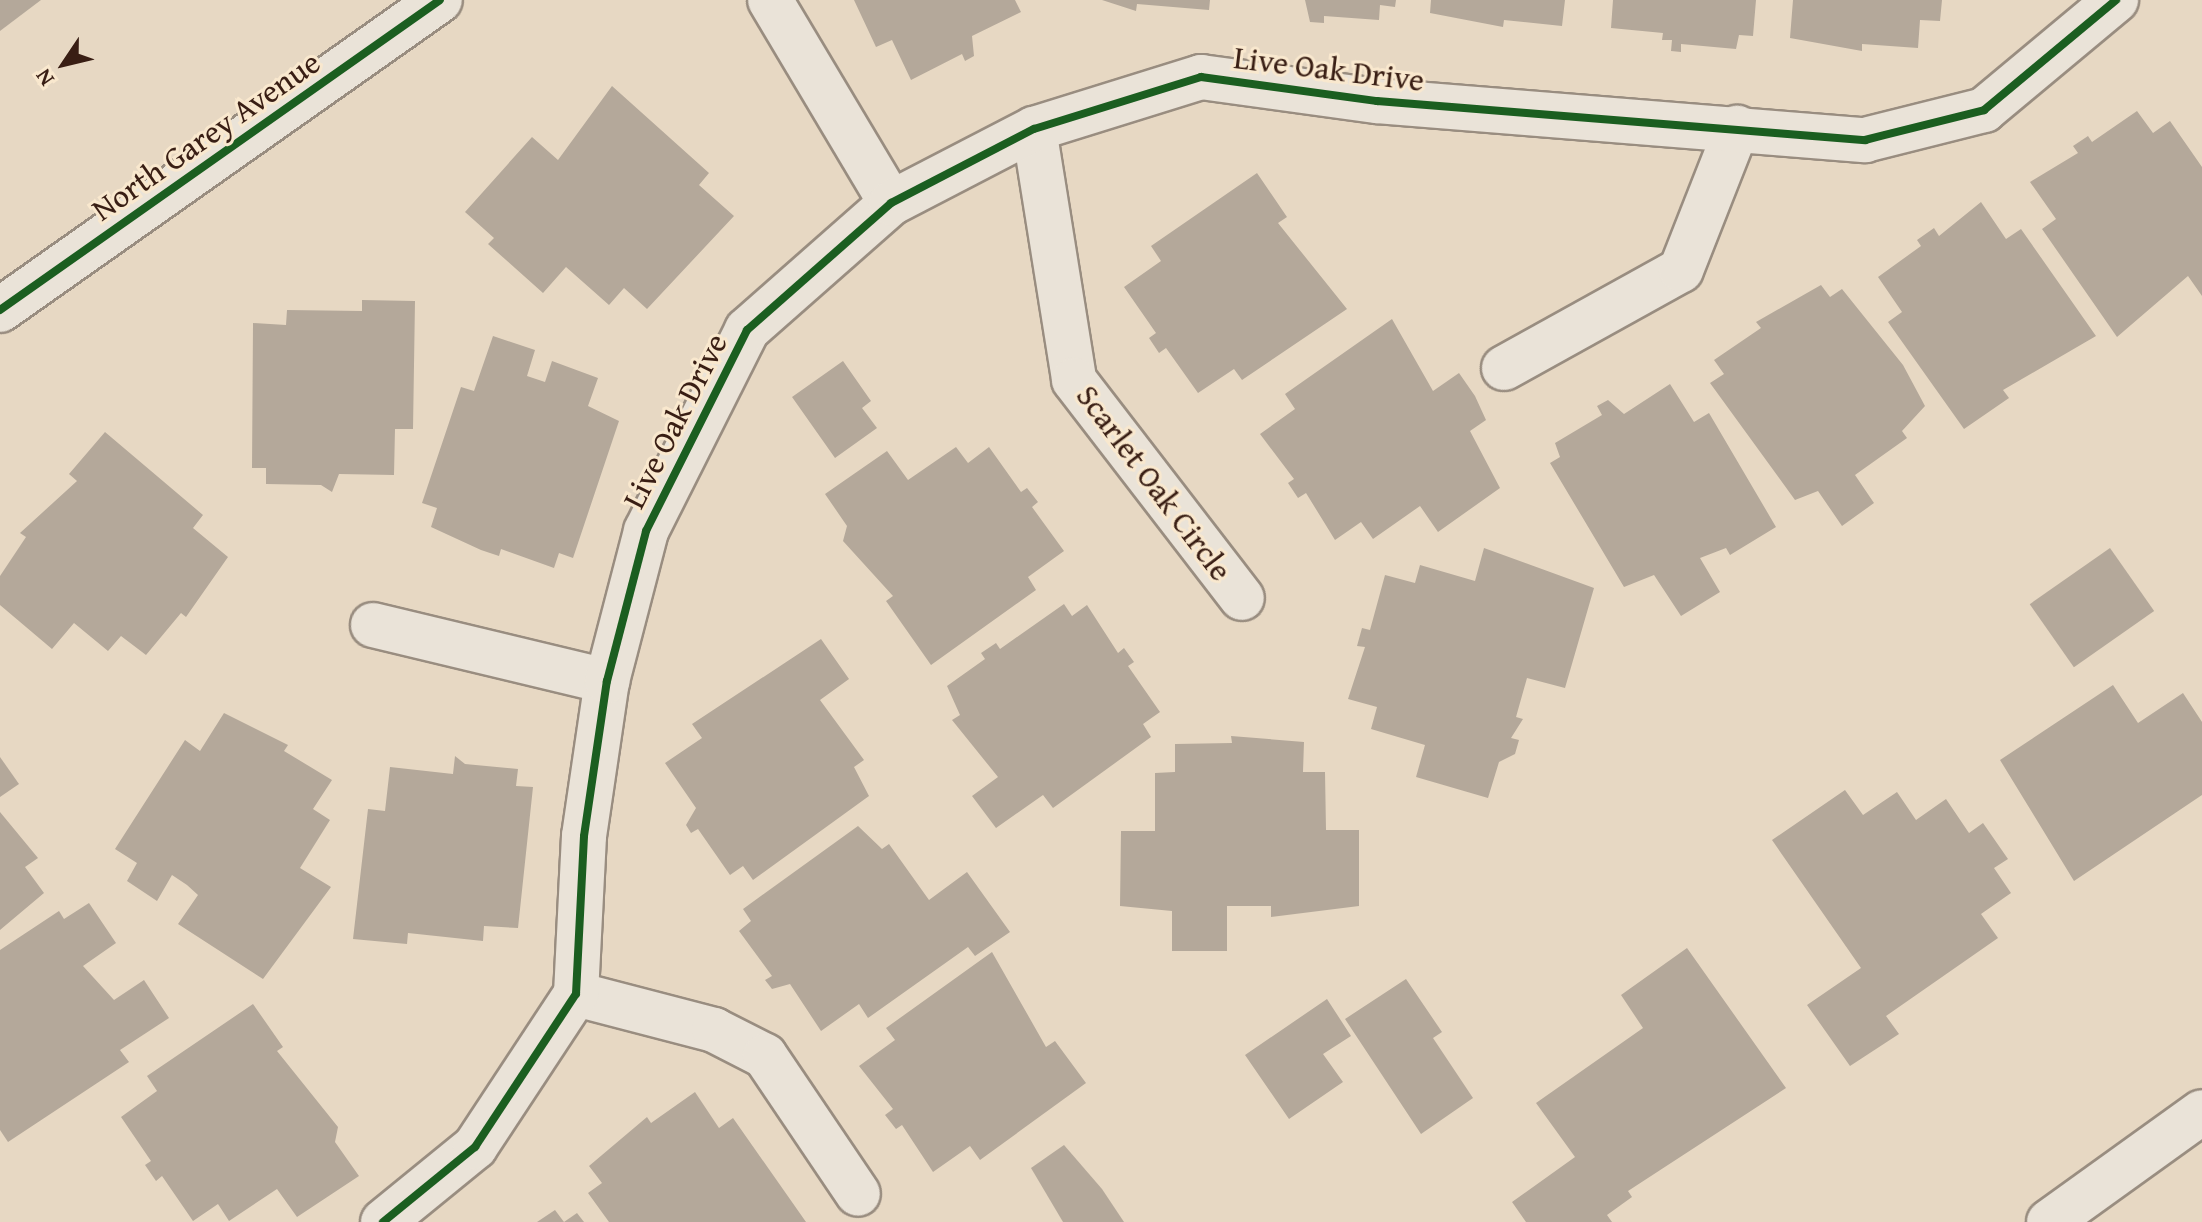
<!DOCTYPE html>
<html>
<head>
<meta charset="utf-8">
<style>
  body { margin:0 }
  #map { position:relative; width:2202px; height:1222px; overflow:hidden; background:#e7d8c3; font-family:"Gentium Book Plus",serif }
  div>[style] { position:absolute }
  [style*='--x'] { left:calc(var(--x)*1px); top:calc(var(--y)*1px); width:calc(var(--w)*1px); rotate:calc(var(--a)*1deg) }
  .building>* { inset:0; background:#b4a89a; transform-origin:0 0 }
  .roads { filter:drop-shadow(2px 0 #998d80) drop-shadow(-2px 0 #998d80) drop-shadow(0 2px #998d80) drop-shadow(0 -2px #998d80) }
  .street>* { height:44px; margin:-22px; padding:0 22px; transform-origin:22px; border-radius:22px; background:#eae3d8 }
  .secondary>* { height:44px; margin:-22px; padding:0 22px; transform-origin:22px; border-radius:22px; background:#eae3d8 }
  .cycleway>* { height:8px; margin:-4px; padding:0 4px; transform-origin:4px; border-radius:4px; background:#1b5e20 }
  span { translate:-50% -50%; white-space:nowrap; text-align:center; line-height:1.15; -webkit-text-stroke:6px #f9e8ce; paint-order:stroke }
  .street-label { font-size:32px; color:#391e14 }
  .north { position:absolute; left:24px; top:24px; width:80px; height:80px; -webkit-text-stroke:6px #f9e8ce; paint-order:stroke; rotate:235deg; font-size:22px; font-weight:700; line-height:32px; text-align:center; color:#391e14 }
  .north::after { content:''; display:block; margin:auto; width:28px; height:36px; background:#391e14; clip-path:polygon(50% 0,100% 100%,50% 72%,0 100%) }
</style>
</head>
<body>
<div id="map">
  <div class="building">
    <i style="clip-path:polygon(0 0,41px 0,0 31px)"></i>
    <i style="clip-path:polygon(854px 0,1015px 0,1021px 12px,972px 36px,974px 56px,965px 61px,962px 54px,911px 80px,892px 40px,876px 47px)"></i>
    <i style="clip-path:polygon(1102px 0,1210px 0,1209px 10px,1137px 4px,1136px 11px)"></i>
    <i style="clip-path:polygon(1305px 0,1396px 0,1395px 7px,1380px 5px,1379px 20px,1324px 16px,1324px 23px,1310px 22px)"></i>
    <i style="clip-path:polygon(1431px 0,1565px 0,1562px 26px,1504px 20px,1503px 27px,1430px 13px)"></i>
    <i style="clip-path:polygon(1613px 0,1756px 0,1753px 36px,1739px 35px,1736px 49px,1681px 44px,1681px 52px,1671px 51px,1672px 40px,1662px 40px,1663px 33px,1611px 28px)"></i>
    <i style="clip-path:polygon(1793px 0,1942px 0,1940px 21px,1920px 20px,1918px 48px,1862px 44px,1862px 51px,1790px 38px)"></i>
    <i style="clip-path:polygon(612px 86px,709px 173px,699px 185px,734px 216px,647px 309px,624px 288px,609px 305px,566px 267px,543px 293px,488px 244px,494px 238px,465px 212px,532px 137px,558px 160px)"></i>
    <i style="clip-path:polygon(2137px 111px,2153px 133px,2170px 121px,2202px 167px,2202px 296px,2188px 276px,2117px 337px,2042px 229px,2056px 219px,2030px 182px,2078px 153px,2073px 146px,2088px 136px,2092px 142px)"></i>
    <i style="clip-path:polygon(1257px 173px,1287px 217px,1278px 223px,1347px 309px,1242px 380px,1234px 369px,1198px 393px,1166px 348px,1159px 353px,1149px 338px,1156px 333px,1124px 287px,1161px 261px,1151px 246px)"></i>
    <i style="clip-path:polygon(1981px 202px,2006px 239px,2021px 229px,2096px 336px,2003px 390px,2009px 398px,1964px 429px,1888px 322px,1902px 312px,1878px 277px,1921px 246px,1917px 240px,1934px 228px,1939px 236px)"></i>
    <i style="clip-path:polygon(1821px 285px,1830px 297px,1842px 289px,1903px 365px,1925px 406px,1902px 431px,1907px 438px,1855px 475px,1874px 503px,1842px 526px,1818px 491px,1795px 500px,1710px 383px,1724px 374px,1714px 360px,1761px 328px,1756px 322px)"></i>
    <i style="clip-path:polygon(362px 300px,415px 301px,413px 429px,395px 429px,394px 475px,339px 474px,332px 492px,321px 485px,266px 484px,266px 468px,252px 468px,253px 323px,286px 325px,287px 310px,362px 311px)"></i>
    <i style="clip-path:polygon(1392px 319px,1433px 391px,1459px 373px,1475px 396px,1486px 420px,1470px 431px,1500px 488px,1438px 532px,1420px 506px,1373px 539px,1361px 522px,1335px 540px,1306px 493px,1298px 498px,1288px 483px,1294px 479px,1260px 434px,1295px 409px,1285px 394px)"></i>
    <i style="clip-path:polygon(493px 336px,535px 350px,527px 376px,545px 382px,552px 361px,598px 378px,588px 406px,619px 421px,573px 558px,559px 553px,554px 568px,501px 549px,499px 556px,481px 550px,431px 527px,437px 508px,422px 503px,461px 387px,474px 391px)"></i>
    <i style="clip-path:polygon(843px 361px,871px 401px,862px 408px,877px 428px,835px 458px,792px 397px)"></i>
    <i style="clip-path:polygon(1670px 384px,1694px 422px,1709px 413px,1776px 527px,1730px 555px,1726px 548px,1700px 558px,1720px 592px,1681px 616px,1654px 575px,1624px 587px,1550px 463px,1560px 457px,1555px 443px,1602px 415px,1597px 406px,1608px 400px,1624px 414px)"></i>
    <i style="clip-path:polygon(105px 432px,203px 515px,193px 528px,228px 557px,186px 617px,181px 613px,146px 655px,121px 636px,108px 651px,74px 623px,52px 649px,0 605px,0 576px,26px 537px,20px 533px,77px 481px,69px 474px)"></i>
    <i style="clip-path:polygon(956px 447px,968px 463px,989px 447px,1021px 492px,1027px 488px,1038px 502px,1032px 507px,1064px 551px,1028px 577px,1036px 590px,931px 665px,886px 601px,893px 596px,843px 541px,847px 526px,825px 494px,887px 451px,908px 480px)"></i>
    <i style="clip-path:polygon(1484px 548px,1594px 588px,1565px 688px,1527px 678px,1516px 717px,1523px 719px,1511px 738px,1519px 740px,1515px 754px,1499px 762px,1488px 798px,1416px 777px,1425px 745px,1371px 729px,1377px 707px,1348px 699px,1365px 647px,1357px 646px,1362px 628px,1370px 630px,1385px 575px,1415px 583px,1420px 565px,1475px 581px)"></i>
    <i style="left:2110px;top:548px;width:77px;height:98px;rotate:55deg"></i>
    <i style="clip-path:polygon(1064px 604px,1072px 616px,1087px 605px,1118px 653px,1124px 648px,1134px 662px,1128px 666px,1160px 712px,1143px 724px,1151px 737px,1053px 808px,1043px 795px,996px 828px,972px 796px,998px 777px,952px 720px,960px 715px,947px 686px,985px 659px,981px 653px,996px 643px,1000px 649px)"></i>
    <i style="clip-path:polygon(821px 639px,849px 679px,820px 700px,864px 760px,854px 767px,869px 796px,753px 880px,743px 866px,730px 875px,698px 829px,691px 833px,686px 825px,696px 808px,665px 763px,702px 738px,692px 724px)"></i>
    <i style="clip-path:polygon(2113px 685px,2138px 723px,2183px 693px,2202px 722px,2202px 795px,2074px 881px,2000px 760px)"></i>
    <i style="clip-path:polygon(224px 713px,288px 745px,284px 751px,332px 780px,313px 809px,330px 820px,300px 868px,331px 887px,263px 979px,178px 924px,198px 895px,187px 885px,172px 875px,157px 901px,127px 881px,137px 863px,115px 849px,185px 740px,200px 751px)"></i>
    <i style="clip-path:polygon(1231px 736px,1304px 742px,1303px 772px,1325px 772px,1326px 830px,1359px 830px,1359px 906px,1271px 917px,1271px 906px,1227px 906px,1227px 951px,1172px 951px,1172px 911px,1120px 906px,1121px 831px,1155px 831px,1155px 773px,1175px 772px,1175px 744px,1232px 743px)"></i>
    <i style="clip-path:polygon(455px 756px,465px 764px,518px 769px,516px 786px,533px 787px,518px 928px,484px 926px,483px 941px,408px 933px,407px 944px,353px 939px,368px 809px,385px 811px,390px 767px,453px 774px)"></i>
    <i style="clip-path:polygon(0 757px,19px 784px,0 797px)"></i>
    <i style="clip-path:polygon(1845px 790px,1863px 815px,1897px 792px,1916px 820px,1946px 799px,1969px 833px,1983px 823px,2008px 859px,1994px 868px,2011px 893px,1981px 914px,1998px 938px,1886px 1016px,1899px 1034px,1850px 1066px,1807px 1005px,1861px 968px,1772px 840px)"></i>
    <i style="clip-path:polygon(0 812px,38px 858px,25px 867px,44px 893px,0 930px)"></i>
    <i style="clip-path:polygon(858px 826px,882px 849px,889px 844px,929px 900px,967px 872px,1010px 932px,975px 956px,968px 947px,868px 1018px,859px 1004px,821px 1031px,790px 984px,772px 989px,765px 980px,772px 976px,739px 931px,751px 921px,743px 909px)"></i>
    <i style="clip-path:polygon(89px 903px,116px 943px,83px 966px,114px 1000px,144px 980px,169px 1018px,120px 1050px,129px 1062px,8px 1142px,0 1130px,0 950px,59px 911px,64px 919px)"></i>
    <i style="clip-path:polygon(1687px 948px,1786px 1088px,1628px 1191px,1632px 1197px,1607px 1215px,1612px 1222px,1526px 1222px,1512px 1202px,1575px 1157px,1536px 1103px,1643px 1028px,1621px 995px)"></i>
    <i style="clip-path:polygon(992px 952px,1046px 1047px,1055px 1041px,1086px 1083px,980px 1160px,970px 1146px,933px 1172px,902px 1125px,896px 1129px,885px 1115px,893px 1109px,859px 1066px,895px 1040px,886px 1028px)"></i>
    <i style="clip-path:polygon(1406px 979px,1442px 1032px,1433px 1038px,1473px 1098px,1421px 1134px,1345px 1019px)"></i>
    <i style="clip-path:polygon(1327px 999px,1351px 1036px,1323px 1054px,1343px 1082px,1289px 1119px,1245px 1055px)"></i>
    <i style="clip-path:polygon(253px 1004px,283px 1047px,277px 1051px,338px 1127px,335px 1142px,359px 1176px,297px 1217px,277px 1189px,229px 1221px,218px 1204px,193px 1221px,162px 1176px,156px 1181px,145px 1165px,151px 1161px,121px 1117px,157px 1091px,147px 1076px)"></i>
    <i style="clip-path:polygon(695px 1092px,719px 1128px,733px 1118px,806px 1222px,609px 1222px,588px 1193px,602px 1183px,589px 1166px,647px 1117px,651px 1123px)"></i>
    <i style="clip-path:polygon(1064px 1145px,1102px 1189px,1124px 1222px,1063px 1222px,1031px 1168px)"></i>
    <i style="clip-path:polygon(555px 1210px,564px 1222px,537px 1222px)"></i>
    <i style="clip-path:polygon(577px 1213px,584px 1222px,564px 1222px)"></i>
  </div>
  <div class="roads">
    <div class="street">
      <i style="--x:770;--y:0;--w:236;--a:59.2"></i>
      <i style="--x:1034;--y:129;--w:254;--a:80.9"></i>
      <i style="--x:1074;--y:380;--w:275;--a:52.4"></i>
      <i style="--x:1504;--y:368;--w:202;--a:-29"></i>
      <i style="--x:1681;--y:270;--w:153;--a:-68.5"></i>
      <i style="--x:373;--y:625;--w:241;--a:13.5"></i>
      <i style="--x:576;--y:994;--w:143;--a:14.6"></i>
      <i style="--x:714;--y:1030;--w:57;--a:27"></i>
      <i style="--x:765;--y:1056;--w:166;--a:56"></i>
      <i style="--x:383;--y:1222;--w:119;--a:-39.2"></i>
      <i style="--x:475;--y:1147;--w:183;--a:-56.6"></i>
      <i style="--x:576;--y:994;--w:158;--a:-87.1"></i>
      <i style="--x:584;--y:836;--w:157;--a:-81.6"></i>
      <i style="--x:607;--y:681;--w:155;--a:-75.4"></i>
      <i style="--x:646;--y:531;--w:225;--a:-63.3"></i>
      <i style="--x:747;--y:330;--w:192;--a:-41.4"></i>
      <i style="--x:891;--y:203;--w:161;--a:-27.4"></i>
      <i style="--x:1034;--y:129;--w:175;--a:-17.3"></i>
      <i style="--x:1201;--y:77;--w:178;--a:7.8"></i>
      <i style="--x:1377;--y:101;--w:490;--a:4.6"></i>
      <i style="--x:1865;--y:140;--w:123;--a:-14.1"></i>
      <i style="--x:1984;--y:110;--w:172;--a:-39.8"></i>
    </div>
    <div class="secondary">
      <i style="--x:0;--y:310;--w:538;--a:-35.17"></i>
      <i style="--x:2049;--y:1222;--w:188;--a:-35.7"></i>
    </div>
  </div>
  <div class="cycleway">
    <i style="--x:0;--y:310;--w:538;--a:-35.17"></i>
    <i style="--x:383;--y:1222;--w:119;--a:-39.2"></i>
    <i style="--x:475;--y:1147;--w:183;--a:-56.6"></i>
    <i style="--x:576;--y:994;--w:158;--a:-87.1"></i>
    <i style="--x:584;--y:836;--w:157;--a:-81.6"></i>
    <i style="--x:607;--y:681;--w:155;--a:-75.4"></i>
    <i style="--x:646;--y:531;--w:225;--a:-63.3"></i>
    <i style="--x:747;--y:330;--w:192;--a:-41.4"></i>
    <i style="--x:891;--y:203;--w:161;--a:-27.4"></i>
    <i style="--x:1034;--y:129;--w:175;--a:-17.3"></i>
    <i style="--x:1201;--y:77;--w:178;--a:7.8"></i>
    <i style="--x:1377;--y:101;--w:490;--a:4.6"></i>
    <i style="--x:1865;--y:140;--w:123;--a:-14.1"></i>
    <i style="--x:1984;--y:110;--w:172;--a:-39.8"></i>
  </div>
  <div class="street-label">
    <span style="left:1329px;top:69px;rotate:7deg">Live Oak Drive</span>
    <span style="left:206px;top:136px;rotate:-35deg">North Garey Avenue</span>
    <span style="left:675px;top:421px;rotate:-63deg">Live Oak Drive</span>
    <span style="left:1154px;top:483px;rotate:53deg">Scarlet Oak Circle</span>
  </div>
  <div class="north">N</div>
</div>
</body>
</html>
